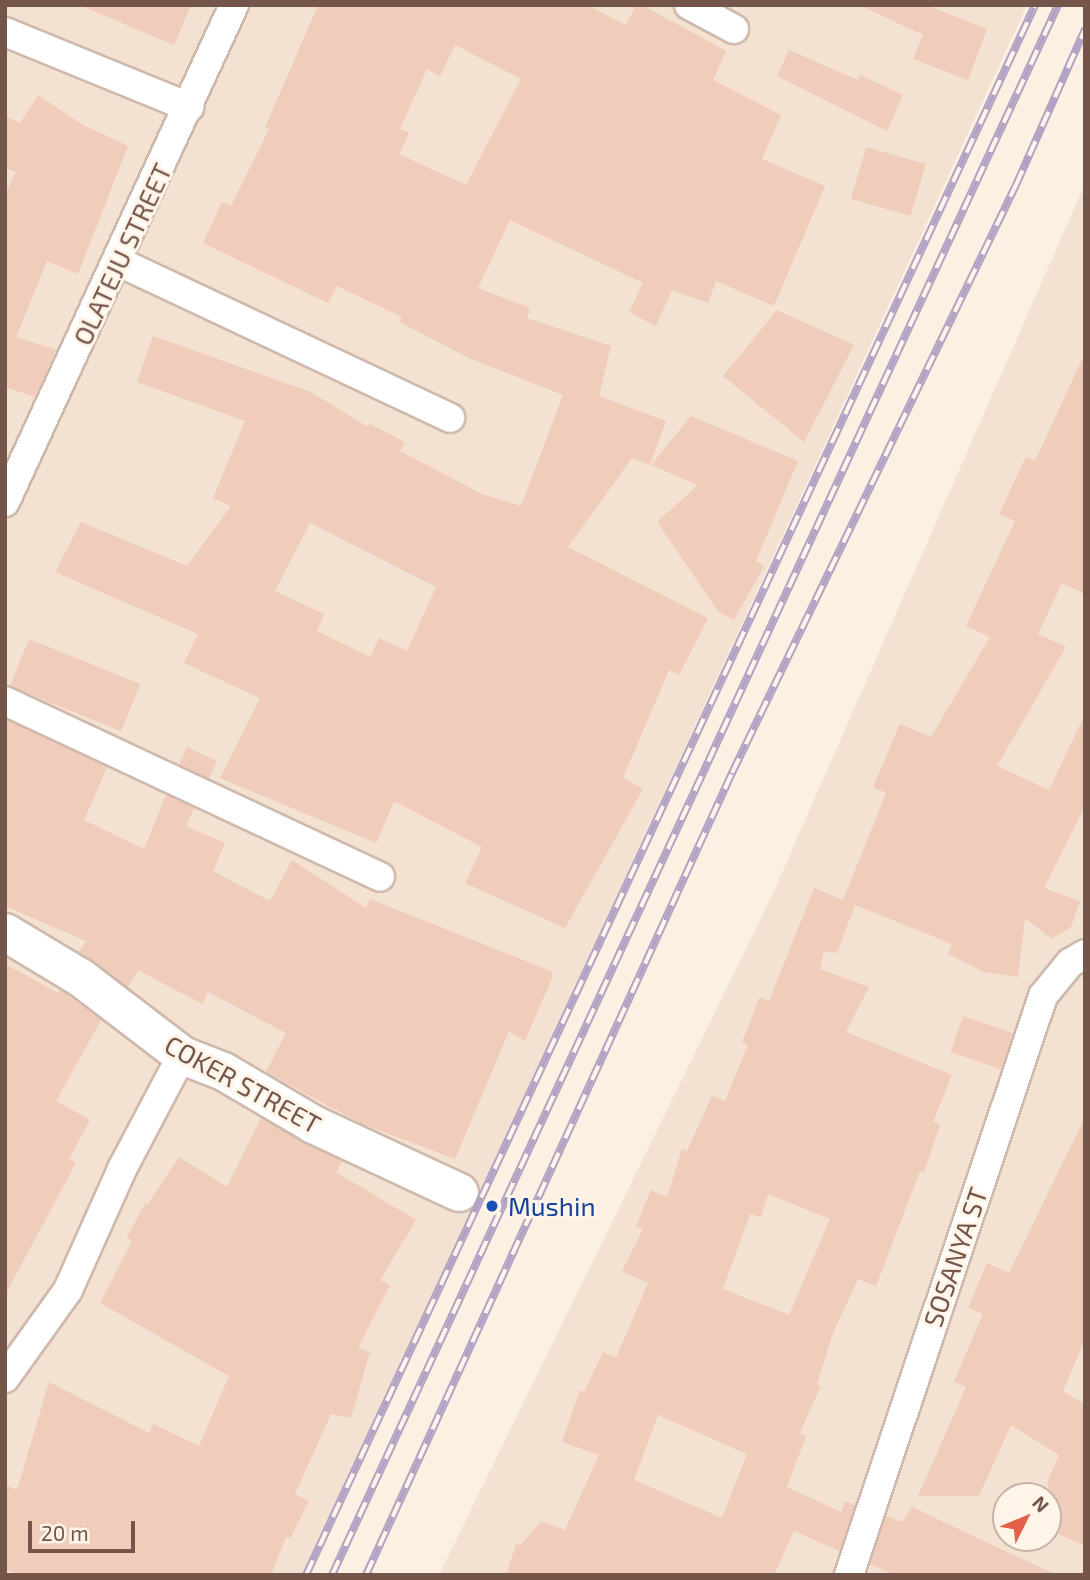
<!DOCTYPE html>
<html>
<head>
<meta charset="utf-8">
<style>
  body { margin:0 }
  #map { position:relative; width:1090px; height:1580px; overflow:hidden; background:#fcf0e2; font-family:"Exo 2",sans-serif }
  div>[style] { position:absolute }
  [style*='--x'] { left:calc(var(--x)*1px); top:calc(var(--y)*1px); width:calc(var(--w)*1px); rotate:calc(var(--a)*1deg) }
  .residential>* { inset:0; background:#f3e1d1 }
  .building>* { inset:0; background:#f0ccbb; transform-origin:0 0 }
  .roads { filter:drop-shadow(2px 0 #cfb9ac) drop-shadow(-2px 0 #cfb9ac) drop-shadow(0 2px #cfb9ac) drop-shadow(0 -2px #cfb9ac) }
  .minor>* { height:28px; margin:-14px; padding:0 14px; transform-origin:14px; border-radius:14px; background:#fff }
  .tertiary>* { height:37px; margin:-18.5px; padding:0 18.5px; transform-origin:18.5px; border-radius:18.5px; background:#fff }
  .rail>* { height:8px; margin-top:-4px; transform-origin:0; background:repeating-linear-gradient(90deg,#fff4e8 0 16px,#b2a2c4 0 32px); box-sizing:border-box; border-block:2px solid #b2a2c4 }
  .dots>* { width:19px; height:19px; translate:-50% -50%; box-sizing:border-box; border:4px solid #fff4e8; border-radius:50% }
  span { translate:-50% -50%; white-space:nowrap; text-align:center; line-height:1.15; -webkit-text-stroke:6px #fff4e8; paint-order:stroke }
  .street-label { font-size:26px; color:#735549 }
  .transit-label { font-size:26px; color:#164399 }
  .left { translate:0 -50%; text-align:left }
  .frame { position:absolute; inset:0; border:7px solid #735549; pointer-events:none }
  .north { position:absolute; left:992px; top:1482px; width:70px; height:70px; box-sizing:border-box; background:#fff4e8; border:2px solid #c7b4a8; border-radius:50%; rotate:47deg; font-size:19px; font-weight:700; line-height:28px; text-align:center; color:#735549 }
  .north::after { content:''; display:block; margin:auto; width:24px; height:32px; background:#e36149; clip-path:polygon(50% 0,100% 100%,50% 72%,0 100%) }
  .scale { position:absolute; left:28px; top:1521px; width:107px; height:32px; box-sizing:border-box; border:4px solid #735549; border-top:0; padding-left:9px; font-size:21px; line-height:24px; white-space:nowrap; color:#735549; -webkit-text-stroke:5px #fff4e8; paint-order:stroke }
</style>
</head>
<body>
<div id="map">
  <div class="residential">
    <i style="clip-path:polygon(5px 5px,1027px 5px,304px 1575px,5px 1575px)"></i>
    <i style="clip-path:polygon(evenodd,1085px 184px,1085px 1575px,439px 1575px,770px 900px,1085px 184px,1006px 1496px,1048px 1496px,1048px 1538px,1006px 1538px,1006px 1496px)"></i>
  </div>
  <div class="building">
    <i style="clip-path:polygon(79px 5px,191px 5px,174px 45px)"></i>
    <i style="clip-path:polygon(evenodd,318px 5px,587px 5px,626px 25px,636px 5px,642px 5px,726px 51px,713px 80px,781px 115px,762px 159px,825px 186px,774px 306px,716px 281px,708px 303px,672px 290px,656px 326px,629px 312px,643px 283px,510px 220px,478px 288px,530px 308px,527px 318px,611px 346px,599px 396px,666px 421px,650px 465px,632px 458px,568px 547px,708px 618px,679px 675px,669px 670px,623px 778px,643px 789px,565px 928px,465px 883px,482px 847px,394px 801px,376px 843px,220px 778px,260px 698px,184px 663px,198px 634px,55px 572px,81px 522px,187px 566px,231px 506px,213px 498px,245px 421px,137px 382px,153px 336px,311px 392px,368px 427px,370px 424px,405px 442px,400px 451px,482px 494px,521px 506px,563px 395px,469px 358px,399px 322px,402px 317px,337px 286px,328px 303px,203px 243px,222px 202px,231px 206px,269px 129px,265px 128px,318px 5px,455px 45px,521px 79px,466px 185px,399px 154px,409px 133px,400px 129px,427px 69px,440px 76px,455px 45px,318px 5px,310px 523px,436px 587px,407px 651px,379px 638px,370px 657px,317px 631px,324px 614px,275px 591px,310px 523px)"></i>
    <i style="clip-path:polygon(859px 5px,926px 5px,987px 29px,968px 80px,913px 59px,923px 35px)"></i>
    <i style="clip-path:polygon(789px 50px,858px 80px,860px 75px,903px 95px,887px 131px,777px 76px)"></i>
    <i style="clip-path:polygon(38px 95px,83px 125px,128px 146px,78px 274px,47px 261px,16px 337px,56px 350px,35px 397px,5px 387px,5px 195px,16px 172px,5px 168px,5px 116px,20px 123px)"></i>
    <i style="left:866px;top:147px;width:62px;height:54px;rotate:16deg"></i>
    <i style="clip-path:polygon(777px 310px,854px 345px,804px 442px,723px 376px)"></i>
    <i style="clip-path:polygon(evenodd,1085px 353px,1085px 594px,1062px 583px,1038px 634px,1066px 647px,997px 766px,1049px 790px,1085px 714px,1085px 806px,1044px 888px,1080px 901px,1071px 927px,1052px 939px,1025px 918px,1018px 977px,984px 972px,948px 954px,952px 944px,855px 905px,837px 953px,824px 951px,820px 969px,869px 987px,846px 1032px,952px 1075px,933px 1122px,940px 1124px,924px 1172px,920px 1171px,876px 1286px,858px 1279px,833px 1333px,817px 1384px,821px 1386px,799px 1434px,806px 1436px,787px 1487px,841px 1512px,845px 1501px,855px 1505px,840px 1551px,794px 1531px,774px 1575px,506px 1575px,516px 1544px,521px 1545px,541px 1521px,565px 1530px,599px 1455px,562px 1442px,580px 1390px,584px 1392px,603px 1352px,616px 1358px,648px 1283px,622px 1271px,643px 1229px,636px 1226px,651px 1190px,667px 1197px,682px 1149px,687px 1151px,712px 1096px,725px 1101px,748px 1045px,742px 1042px,760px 997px,769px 1001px,814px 888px,843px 900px,886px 793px,873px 787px,900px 724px,931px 737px,990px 637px,966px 626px,1015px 521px,999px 514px,1026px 457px,1035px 461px,1085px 353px,768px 1194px,830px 1219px,789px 1315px,723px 1289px,750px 1214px,761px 1217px,768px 1194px,1085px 353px,658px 1415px,747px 1454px,722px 1518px,634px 1480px,658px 1415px)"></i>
    <i style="clip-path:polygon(691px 416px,798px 461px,756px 561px,764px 566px,734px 620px,718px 611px,657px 522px,698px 485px,651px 465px)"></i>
    <i style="left:29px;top:639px;width:120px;height:51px;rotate:22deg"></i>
    <i style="clip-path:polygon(5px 719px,107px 767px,84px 820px,144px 849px,166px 795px,194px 808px,186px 826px,225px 843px,213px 871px,270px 901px,292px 860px,366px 908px,370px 899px,551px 971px,553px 976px,525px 1041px,509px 1031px,455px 1159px,360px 1123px,266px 1072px,286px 1033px,208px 992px,202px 1004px,138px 970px,128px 987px,79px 952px,86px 941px,5px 906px)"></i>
    <i style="left:187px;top:747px;width:33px;height:19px;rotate:25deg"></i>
    <i style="clip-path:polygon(5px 964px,58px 993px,60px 989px,101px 1020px,56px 1101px,90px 1120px,69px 1159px,76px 1163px,5px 1295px)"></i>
    <i style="left:963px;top:1016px;width:53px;height:38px;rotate:19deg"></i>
    <i style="clip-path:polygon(1085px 1117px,1085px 1339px,1063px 1391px,1082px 1403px,1085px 1398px,1085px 1546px,1048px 1529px,1048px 1480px,1059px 1455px,1011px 1425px,979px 1496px,918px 1496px,966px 1387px,954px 1382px,983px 1314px,968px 1308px,987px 1263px,1009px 1273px)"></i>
    <i style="clip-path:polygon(261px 1118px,342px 1161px,336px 1172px,416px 1220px,380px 1280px,390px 1285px,358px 1348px,370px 1352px,351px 1418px,331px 1414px,295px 1494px,309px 1501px,290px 1539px,286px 1537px,271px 1575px,18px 1575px,5px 1569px,5px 1485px,17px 1490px,49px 1382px,149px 1433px,153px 1424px,199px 1446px,229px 1376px,100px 1303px,132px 1241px,127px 1238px,145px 1203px,148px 1204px,179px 1157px,227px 1187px)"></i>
    <i style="clip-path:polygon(912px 1507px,988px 1543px,1057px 1575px,895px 1575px,870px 1564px,886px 1516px,902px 1522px)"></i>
  </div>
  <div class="roads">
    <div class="minor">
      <i style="--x:689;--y:5;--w:51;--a:28.1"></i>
      <i style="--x:5;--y:32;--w:199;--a:22.2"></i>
      <i style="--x:119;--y:262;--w:366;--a:25.2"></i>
      <i style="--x:5;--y:502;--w:547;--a:-65.26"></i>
      <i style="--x:5;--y:701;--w:414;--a:25.1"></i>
      <i style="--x:5;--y:1378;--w:108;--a:-54.4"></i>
      <i style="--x:68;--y:1290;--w:133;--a:-65.9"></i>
      <i style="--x:122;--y:1169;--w:129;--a:-62.2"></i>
      <i style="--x:849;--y:1575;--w:611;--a:-71.48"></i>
      <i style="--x:1043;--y:996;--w:43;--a:-50.7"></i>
      <i style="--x:1070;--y:963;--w:17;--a:-31"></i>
    </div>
    <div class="tertiary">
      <i style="--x:5;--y:932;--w:87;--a:31"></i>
      <i style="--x:80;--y:977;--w:128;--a:37.4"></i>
      <i style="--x:182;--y:1055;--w:44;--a:21.3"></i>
      <i style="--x:223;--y:1071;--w:104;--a:30.5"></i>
      <i style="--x:313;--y:1124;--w:161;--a:25"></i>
    </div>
  </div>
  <div class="rail">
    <i style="--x:306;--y:1575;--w:1731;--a:-65.09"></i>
    <i style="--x:332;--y:1575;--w:1730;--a:-65.18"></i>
    <i style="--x:366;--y:1575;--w:882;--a:-65.47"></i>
    <i style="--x:732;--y:773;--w:653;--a:-64.22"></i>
    <i style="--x:1016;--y:185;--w:171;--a:-66.1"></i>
  </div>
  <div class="dots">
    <i style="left:492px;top:1206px;background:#1a4fb4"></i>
  </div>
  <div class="street-label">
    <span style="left:122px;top:254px;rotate:-65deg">OLATEJU STREET</span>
    <span style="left:243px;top:1084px;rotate:29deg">COKER STREET</span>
    <span style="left:955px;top:1257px;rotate:-71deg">SOSANYA ST</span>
  </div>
  <div class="transit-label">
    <span class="left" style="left:508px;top:1206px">Mushin</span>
  </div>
  <div class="frame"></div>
  <div class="north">N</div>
  <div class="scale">20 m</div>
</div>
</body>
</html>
